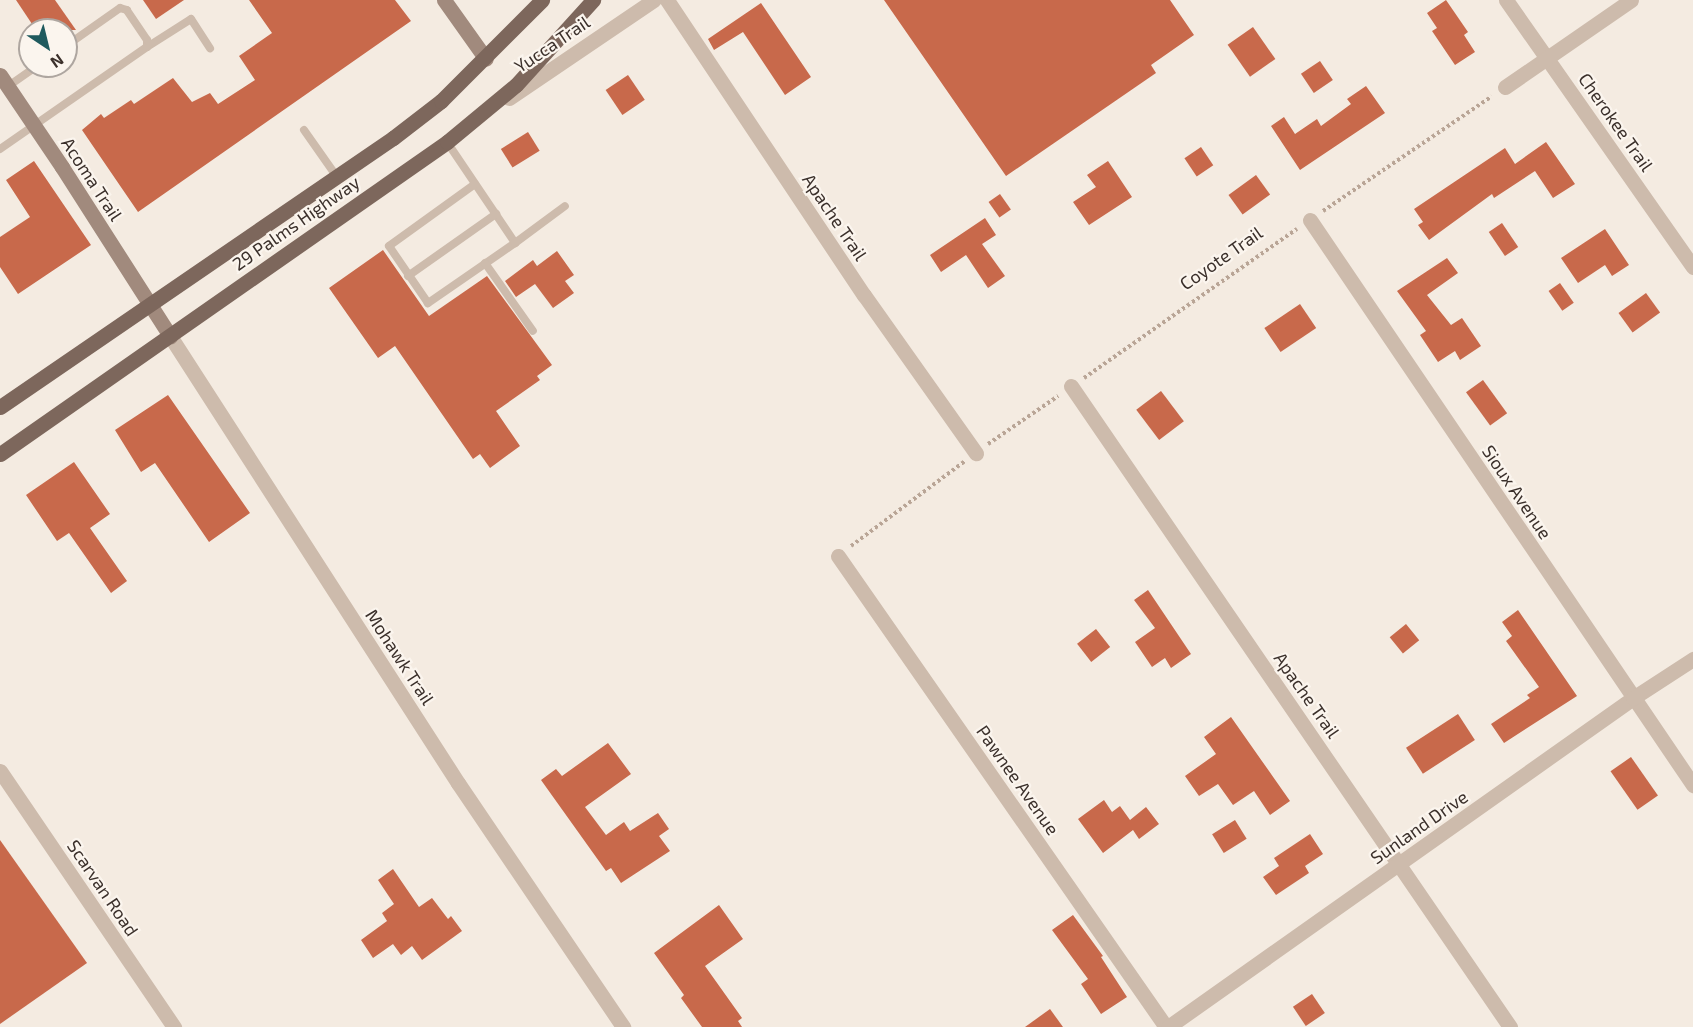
<!DOCTYPE html>
<html>
<head>
<meta charset="utf-8">
<style>
  body { margin:0 }
  #map { position:relative; width:1693px; height:1027px; overflow:hidden; background:#f4ebe1; font-family:"Exo 2",sans-serif }
  div>[style] { position:absolute }
  [style*='--x'] { left:calc(var(--x)*1px); top:calc(var(--y)*1px); width:calc(var(--w)*1px); rotate:calc(var(--a)*1deg) }
  .building>* { inset:0; background:#c8694b; transform-origin:0 0 }
  .path>* { height:4px; margin-top:-2px; transform-origin:0; background:repeating-linear-gradient(90deg,#b9a596 0 3px,transparent 0 6px) }
  .lane>* { height:8px; margin:-4px; padding:0 4px; transform-origin:4px; border-radius:4px; background:#cdbbac }
  .street>* { height:15px; margin:-7.5px; padding:0 7.5px; transform-origin:7.5px; border-radius:7.5px; background:#cdbbac }
  .secondary>* { height:15px; margin:-7.5px; padding:0 7.5px; transform-origin:7.5px; border-radius:7.5px; background:#a18a7d }
  .primary>* { height:15px; margin:-7.5px; padding:0 7.5px; transform-origin:7.5px; border-radius:7.5px; background:#7d675c }
  span { translate:-50% -50%; white-space:nowrap; text-align:center; line-height:1.15; -webkit-text-stroke:4.5px #fbf5ee; paint-order:stroke }
  .street-label { font-size:18px; color:#3b302b }
  .north { position:absolute; left:18px; top:18px; width:60px; height:60px; box-sizing:border-box; background:#fbf5ee; border:2px solid #aea6a0; border-radius:50%; rotate:145deg; font-size:16px; font-weight:700; line-height:24px; text-align:center; color:#3b302b }
  .north::after { content:''; display:block; margin:auto; width:21px; height:27px; background:#1f5a5e; clip-path:polygon(50% 0,100% 100%,50% 72%,0 100%) }
</style>
</head>
<body>
<div id="map">
  <div class="building">
    <i style="clip-path:polygon(16px 0,55px 0,76px 30px,36px 30px)"></i>
    <i style="clip-path:polygon(143px 0,184px 0,156px 19px)"></i>
    <i style="clip-path:polygon(249px 0,395px 0,411px 21px,138px 212px,82px 130px,101px 114px,104px 118px,131px 100px,134px 104px,173px 78px,192px 102px,210px 93px,218px 104px,255px 80px,239px 56px,272px 33px)"></i>
    <i style="clip-path:polygon(884px 0,1170px 0,1194px 35px,1151px 65px,1156px 73px,1006px 176px)"></i>
    <i style="clip-path:polygon(1446px 0,1468px 32px,1464px 35px,1475px 52px,1455px 65px,1432px 31px,1437px 28px,1427px 13px)"></i>
    <i style="clip-path:polygon(761px 3px,811px 77px,785px 95px,743px 32px,714px 50px,708px 39px)"></i>
    <i style="left:1253px;top:27px;width:39px;height:31px;rotate:55deg"></i>
    <i style="left:1320px;top:61px;width:23px;height:23px;rotate:56deg"></i>
    <i style="left:628px;top:75px;width:30px;height:27px;rotate:56deg"></i>
    <i style="clip-path:polygon(1366px 86px,1385px 113px,1300px 170px,1271px 126px,1284px 117px,1295px 134px,1317px 119px,1321px 126px,1351px 104px,1347px 99px)"></i>
    <i style="left:528px;top:132px;width:22px;height:32px;rotate:58deg"></i>
    <i style="clip-path:polygon(1546px 142px,1575px 184px,1553px 198px,1535px 171px,1494px 198px,1492px 194px,1429px 240px,1418px 225px,1423px 222px,1414px 209px,1505px 148px,1515px 164px)"></i>
    <i style="left:1201px;top:147px;width:22px;height:20px;rotate:56deg"></i>
    <i style="clip-path:polygon(34px 161px,91px 245px,18px 294px,0 267px,0 237px,30px 217px,6px 180px)"></i>
    <i style="clip-path:polygon(1108px 161px,1132px 197px,1089px 225px,1073px 202px,1096px 187px,1087px 175px)"></i>
    <i style="left:1256px;top:175px;width:24px;height:34px;rotate:54deg"></i>
    <i style="left:1000px;top:194px;width:19px;height:14px;rotate:55deg"></i>
    <i style="clip-path:polygon(985px 218px,996px 235px,982px 244px,1005px 276px,988px 288px,966px 255px,941px 272px,930px 255px)"></i>
    <i style="left:1502px;top:223px;width:29px;height:16px;rotate:56deg"></i>
    <i style="clip-path:polygon(1605px 229px,1629px 265px,1612px 276px,1605px 265px,1578px 283px,1561px 258px)"></i>
    <i style="clip-path:polygon(383px 250px,429px 316px,487px 276px,552px 365px,537px 376px,540px 380px,496px 411px,520px 446px,490px 468px,480px 454px,473px 459px,395px 346px,378px 358px,329px 288px)"></i>
    <i style="clip-path:polygon(557px 251px,574px 275px,565px 281px,574px 293px,553px 308px,535px 284px,516px 297px,505px 281px,533px 260px,537px 266px)"></i>
    <i style="clip-path:polygon(1447px 258px,1458px 273px,1427px 295px,1451px 325px,1462px 318px,1481px 346px,1460px 360px,1455px 351px,1438px 362px,1420px 335px,1426px 331px,1397px 291px)"></i>
    <i style="left:1560px;top:283px;width:24px;height:14px;rotate:55deg"></i>
    <i style="left:1646px;top:293px;width:24px;height:34px;rotate:54deg"></i>
    <i style="left:1300px;top:304px;width:29px;height:43px;rotate:56deg"></i>
    <i style="left:1483px;top:380px;width:41px;height:21px;rotate:54deg"></i>
    <i style="left:1161px;top:391px;width:38px;height:31px;rotate:53deg"></i>
    <i style="clip-path:polygon(168px 395px,250px 513px,209px 542px,155px 463px,141px 472px,115px 430px)"></i>
    <i style="clip-path:polygon(74px 462px,110px 514px,90px 528px,127px 581px,111px 593px,69px 533px,57px 541px,26px 495px)"></i>
    <i style="clip-path:polygon(1148px 590px,1191px 654px,1171px 668px,1165px 658px,1152px 667px,1135px 642px,1155px 628px,1134px 600px)"></i>
    <i style="clip-path:polygon(1518px 610px,1577px 696px,1504px 743px,1491px 724px,1530px 698px,1527px 695px,1539px 687px,1506px 641px,1512px 636px,1502px 622px)"></i>
    <i style="left:1406px;top:624px;width:21px;height:21px;rotate:51deg"></i>
    <i style="left:1096px;top:629px;width:23px;height:24px;rotate:52deg"></i>
    <i style="left:1458px;top:714px;width:31px;height:62px;rotate:57deg"></i>
    <i style="clip-path:polygon(1231px 717px,1290px 801px,1270px 815px,1254px 791px,1233px 805px,1218px 784px,1199px 796px,1185px 776px,1216px 754px,1204px 737px)"></i>
    <i style="clip-path:polygon(608px 743px,631px 774px,585px 807px,606px 835px,624px 822px,630px 831px,658px 813px,669px 829px,659px 836px,670px 851px,621px 883px,611px 868px,606px 871px,541px 780px,556px 769px,562px 776px)"></i>
    <i style="left:1631px;top:757px;width:47px;height:25px;rotate:55deg"></i>
    <i style="clip-path:polygon(1104px 800px,1112px 812px,1120px 806px,1130px 820px,1146px 807px,1159px 824px,1139px 839px,1133px 830px,1103px 853px,1078px 819px)"></i>
    <i style="left:1235px;top:820px;width:22px;height:27px;rotate:58deg"></i>
    <i style="clip-path:polygon(1310px 834px,1323px 854px,1305px 866px,1309px 873px,1276px 895px,1263px 877px,1279px 866px,1274px 858px)"></i>
    <i style="clip-path:polygon(0 840px,87px 963px,0 1024px)"></i>
    <i style="clip-path:polygon(393px 869px,419px 907px,432px 898px,448px 919px,451px 916px,462px 931px,422px 960px,412px 946px,401px 955px,393px 944px,373px 958px,361px 940px,387px 921px,382px 913px,394px 904px,378px 880px)"></i>
    <i style="clip-path:polygon(719px 905px,743px 939px,705px 966px,742px 1018px,738px 1021px,742px 1027px,702px 1027px,681px 998px,684px 995px,654px 953px)"></i>
    <i style="clip-path:polygon(1073px 915px,1103px 956px,1101px 957px,1127px 997px,1101px 1014px,1081px 984px,1088px 979px,1052px 930px)"></i>
    <i style="left:1312px;top:994px;width:23px;height:23px;rotate:56deg"></i>
    <i style="clip-path:polygon(1050px 1009px,1063px 1027px,1025px 1027px)"></i>
  </div>
  <div class="path">
    <i style="--x:1323;--y:211;--w:204;--a:-34.2"></i>
    <i style="--x:1084;--y:378;--w:260;--a:-35"></i>
    <i style="--x:988;--y:444;--w:85;--a:-34.4"></i>
    <i style="--x:851;--y:546;--w:142;--a:-36.7"></i>
  </div>
  <div class="lane">
    <i style="--x:147;--y:47;--w:52;--a:-32.5"></i>
    <i style="--x:191;--y:19;--w:35;--a:57"></i>
    <i style="--x:7;--y:87;--w:37;--a:-35"></i>
    <i style="--x:304;--y:130;--w:57;--a:54.9"></i>
    <i style="--x:447;--y:142;--w:122;--a:56"></i>
    <i style="--x:515;--y:243;--w:106;--a:145.4"></i>
    <i style="--x:428;--y:303;--w:69;--a:-124.4"></i>
    <i style="--x:389;--y:246;--w:106;--a:-35.8"></i>
    <i style="--x:0;--y:149;--w:179;--a:-34.8"></i>
    <i style="--x:147;--y:47;--w:7;--a:-90"></i>
    <i style="--x:147;--y:40;--w:36;--a:-124"></i>
    <i style="--x:127;--y:10;--w:7;--a:-164"></i>
    <i style="--x:120;--y:8;--w:66;--a:144.9"></i>
    <i style="--x:515;--y:243;--w:62;--a:-36.5"></i>
    <i style="--x:485;--y:263;--w:83;--a:54.8"></i>
    <i style="--x:408;--y:276;--w:108;--a:-35.2"></i>
  </div>
  <div class="street">
    <i style="--x:667;--y:0;--w:355;--a:56.3"></i>
    <i style="--x:864;--y:295;--w:194;--a:54.7"></i>
    <i style="--x:1506;--y:0;--w:326;--a:55"></i>
    <i style="--x:1505;--y:87;--w:153;--a:-34.6"></i>
    <i style="--x:509;--y:98;--w:175;--a:-34.1"></i>
    <i style="--x:1310;--y:220;--w:683;--a:55.87"></i>
    <i style="--x:170;--y:336;--w:532;--a:57.21"></i>
    <i style="--x:458;--y:783;--w:295;--a:55.9"></i>
    <i style="--x:1071;--y:386;--w:777;--a:55.59"></i>
    <i style="--x:838;--y:556;--w:574;--a:55.15"></i>
    <i style="--x:0;--y:771;--w:310;--a:55.8"></i>
    <i style="--x:1168;--y:1027;--w:570;--a:-35.28"></i>
    <i style="--x:1633;--y:698;--w:72;--a:-33"></i>
  </div>
  <div class="secondary">
    <i style="--x:444;--y:0;--w:72;--a:54.6"></i>
    <i style="--x:0;--y:75;--w:111;--a:56"></i>
    <i style="--x:62;--y:167;--w:201;--a:57.4"></i>
  </div>
  <div class="primary">
    <i style="--x:0;--y:407;--w:476;--a:-34.4"></i>
    <i style="--x:393;--y:138;--w:61;--a:-37.6"></i>
    <i style="--x:441;--y:101;--w:143;--a:-45"></i>
    <i style="--x:0;--y:454;--w:545;--a:-34.91"></i>
    <i style="--x:447;--y:142;--w:89;--a:-39.6"></i>
    <i style="--x:516;--y:85;--w:115;--a:-47.8"></i>
  </div>
  <div class="street-label">
    <span style="left:552px;top:44px;rotate:-34deg">Yucca Trail</span>
    <span style="left:1616px;top:122px;rotate:55deg">Cherokee Trail</span>
    <span style="left:92px;top:179px;rotate:57deg">Acoma Trail</span>
    <span style="left:835px;top:217px;rotate:56deg">Apache Trail</span>
    <span style="left:296px;top:223px;rotate:-35deg">29 Palms Highway</span>
    <span style="left:1221px;top:258px;rotate:-35deg">Coyote Trail</span>
    <span style="left:1517px;top:492px;rotate:56deg">Sioux Avenue</span>
    <span style="left:400px;top:657px;rotate:57deg">Mohawk Trail</span>
    <span style="left:1307px;top:695px;rotate:55deg">Apache Trail</span>
    <span style="left:1018px;top:780px;rotate:55deg">Pawnee Avenue</span>
    <span style="left:1419px;top:827px;rotate:-35deg">Sunland Drive</span>
    <span style="left:103px;top:888px;rotate:56deg">Scarvan Road</span>
  </div>
  <div class="north">N</div>
</div>
</body>
</html>
